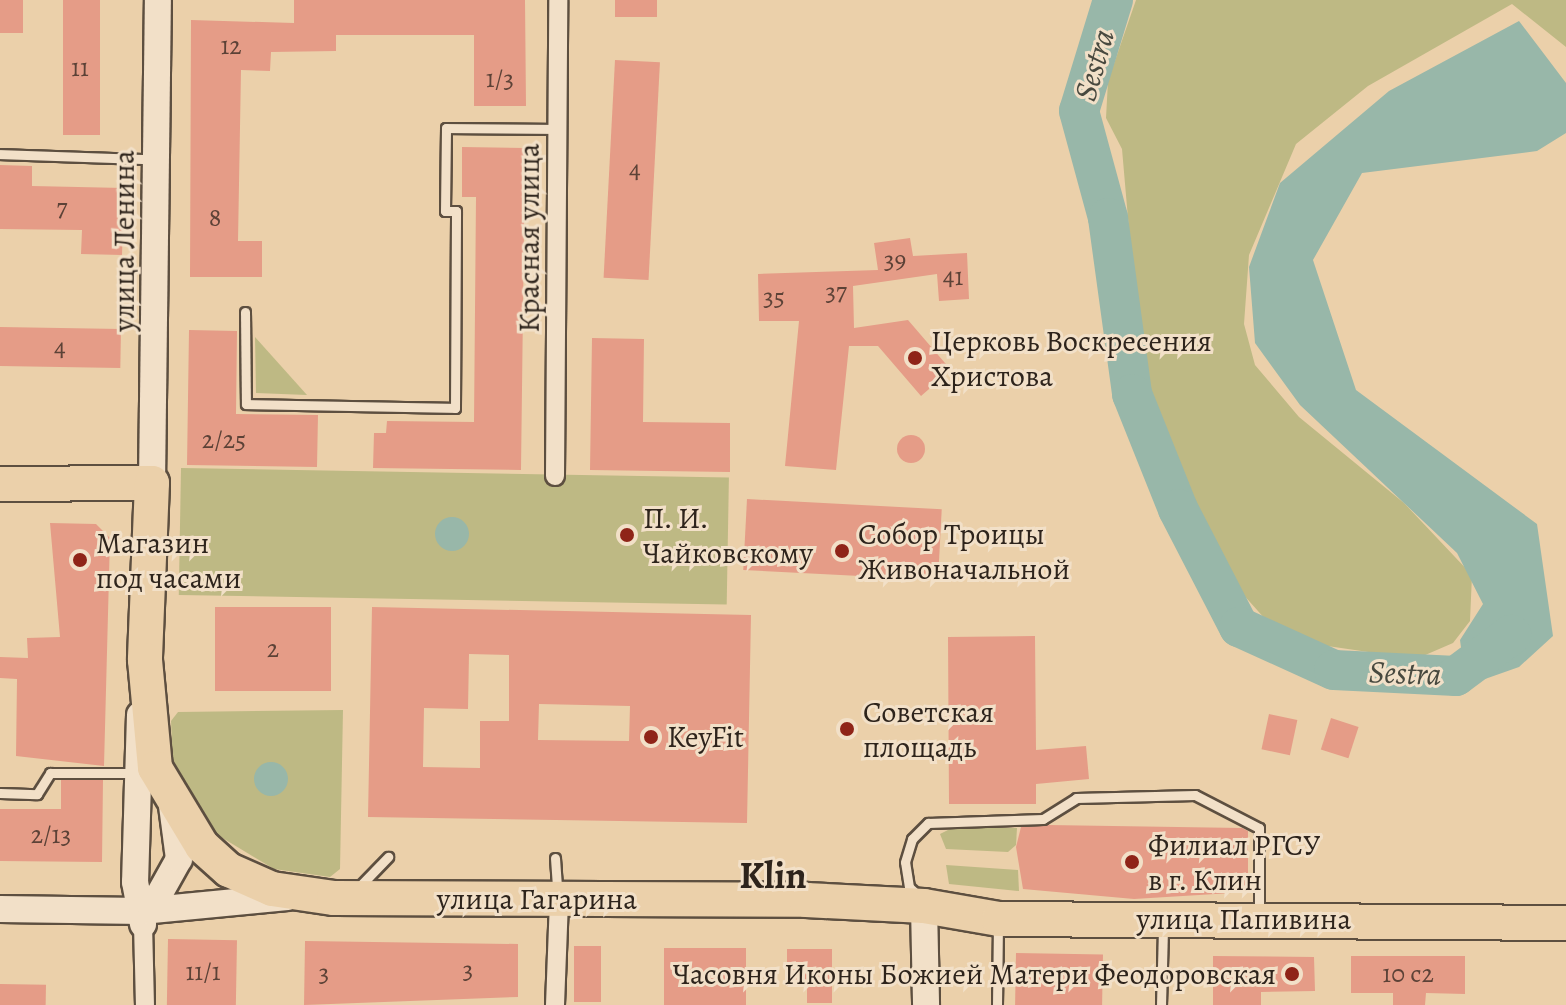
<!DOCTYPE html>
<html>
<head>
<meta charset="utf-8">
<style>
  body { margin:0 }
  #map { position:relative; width:1566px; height:1005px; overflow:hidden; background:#ebd0aa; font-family:Alegreya,serif }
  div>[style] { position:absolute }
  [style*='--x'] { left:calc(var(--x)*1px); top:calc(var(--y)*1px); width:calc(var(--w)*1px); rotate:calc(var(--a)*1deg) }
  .green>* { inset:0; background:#beb984; transform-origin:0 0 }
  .water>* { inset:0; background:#98b7a9 }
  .round { border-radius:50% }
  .river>* { height:40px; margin:-20px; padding:0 20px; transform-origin:20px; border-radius:20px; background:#98b7a9 }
  .building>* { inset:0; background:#e59c87; transform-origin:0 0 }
  .roads { filter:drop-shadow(2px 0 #5d4f40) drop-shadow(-2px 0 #5d4f40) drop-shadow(0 2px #5d4f40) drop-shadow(0 -2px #5d4f40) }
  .lane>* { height:9px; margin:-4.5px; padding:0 4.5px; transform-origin:4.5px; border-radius:4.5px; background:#f2e0c8 }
  .street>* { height:18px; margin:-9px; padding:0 9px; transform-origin:9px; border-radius:9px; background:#f2e0c8 }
  .secondary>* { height:26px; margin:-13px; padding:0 13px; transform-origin:13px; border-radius:13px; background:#f2e0c8 }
  .highway>* { height:34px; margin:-17px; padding:0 17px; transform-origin:17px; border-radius:17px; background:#ebd0aa }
  .dots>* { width:22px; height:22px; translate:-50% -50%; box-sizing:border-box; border:4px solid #f2e0c8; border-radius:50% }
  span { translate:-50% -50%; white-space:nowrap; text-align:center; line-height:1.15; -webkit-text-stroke:6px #f2e0c8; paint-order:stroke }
  .number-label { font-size:26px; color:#5c4237 }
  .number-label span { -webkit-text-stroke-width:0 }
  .street-label { font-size:30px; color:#2e241c }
  .poi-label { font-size:30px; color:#2e241c }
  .left { translate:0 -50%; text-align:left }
  .right { translate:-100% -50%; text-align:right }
  .water-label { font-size:32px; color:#48493f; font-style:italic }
  .district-label { font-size:38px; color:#2e241c; font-weight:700 }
</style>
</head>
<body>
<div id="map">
  <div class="green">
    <i style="clip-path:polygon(1136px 0,1566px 0,1566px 47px,1512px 4px,1368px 86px,1296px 144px,1249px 255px,1244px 324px,1255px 365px,1299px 417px,1404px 503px,1472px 575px,1470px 621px,1453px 643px,1416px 659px,1307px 643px,1266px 620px,1216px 564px,1142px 380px,1122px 149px,1106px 118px,1108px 81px)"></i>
    <i style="clip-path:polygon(255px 337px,307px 395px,256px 393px)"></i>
    <i style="left:181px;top:468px;width:548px;height:127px;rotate:1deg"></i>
    <i style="clip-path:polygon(343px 710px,340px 869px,330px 877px,274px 869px,206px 828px,173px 770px,171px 721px,178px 712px)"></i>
    <i style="clip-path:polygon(952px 828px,1017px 828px,1016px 845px,1008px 852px,946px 849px,940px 834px)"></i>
    <i style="clip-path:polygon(946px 865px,1018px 870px,1019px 891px,949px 884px)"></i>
  </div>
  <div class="water">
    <i style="clip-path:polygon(1519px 21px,1566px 83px,1566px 133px,1537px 151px,1362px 173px,1313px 260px,1356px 390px,1537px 524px,1553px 636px,1519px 667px,1485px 679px,1462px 655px,1460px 640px,1483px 604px,1457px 553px,1300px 405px,1255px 343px,1249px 267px,1280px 183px,1389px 91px)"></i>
    <i class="round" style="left:435px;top:517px;width:34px;height:34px"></i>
    <i class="round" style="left:254px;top:762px;width:34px;height:34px"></i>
  </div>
  <div class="river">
    <i style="--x:1113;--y:0;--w:116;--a:107"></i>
    <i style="--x:1079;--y:111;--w:111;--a:74.8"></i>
    <i style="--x:1108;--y:218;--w:178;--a:82.2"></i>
    <i style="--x:1132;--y:394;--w:124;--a:68.2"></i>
    <i style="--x:1178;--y:509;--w:133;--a:62.7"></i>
    <i style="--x:1239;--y:627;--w:104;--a:24.4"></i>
    <i style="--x:1334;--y:670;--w:122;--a:2.8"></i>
    <i style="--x:1456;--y:676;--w:69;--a:-36.7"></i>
  </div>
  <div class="building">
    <i style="left:0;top:0;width:23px;height:33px"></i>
    <i style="left:63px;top:0;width:37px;height:135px"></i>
    <i style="clip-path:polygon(294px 0,525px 0,526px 106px,474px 106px,474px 35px,336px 35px,336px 51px,271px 52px,270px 71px,241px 70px,238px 241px,262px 241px,262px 277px,190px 277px,191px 20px,294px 23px)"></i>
    <i style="left:615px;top:0;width:42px;height:17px"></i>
    <i style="left:615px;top:60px;width:45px;height:218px;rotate:3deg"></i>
    <i style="clip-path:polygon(462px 147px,525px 148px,521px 470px,373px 468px,374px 433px,386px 433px,387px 421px,474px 422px,476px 197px,462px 197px)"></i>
    <i style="clip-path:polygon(0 165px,32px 166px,32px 186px,124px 188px,122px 255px,81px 254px,82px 230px,0 229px)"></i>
    <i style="clip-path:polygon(910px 238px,913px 256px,967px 253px,969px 299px,939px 301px,937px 274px,853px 286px,854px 328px,908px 320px,951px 370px,921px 396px,878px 346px,849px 346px,836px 470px,785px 466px,799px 321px,759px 321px,758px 274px,878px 270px,874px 243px)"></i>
    <i style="left:0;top:327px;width:121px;height:39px;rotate:1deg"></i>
    <i style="clip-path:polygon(189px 330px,237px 331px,236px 414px,318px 415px,317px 467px,187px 465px)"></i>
    <i style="clip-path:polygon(592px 338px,644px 339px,643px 422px,730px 423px,730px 472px,590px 470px)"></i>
    <i class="round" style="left:897px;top:435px;width:28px;height:28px"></i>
    <i style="left:747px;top:499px;width:195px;height:71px;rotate:3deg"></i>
    <i style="clip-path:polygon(50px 523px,96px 524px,110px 538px,104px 766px,16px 756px,17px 679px,0 678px,0 657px,28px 658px,27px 638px,60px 637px)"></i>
    <i style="left:215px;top:607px;width:116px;height:84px"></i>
    <i style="clip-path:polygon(evenodd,372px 607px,751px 615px,747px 823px,368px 817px,372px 607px,469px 654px,509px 655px,509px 721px,480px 721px,480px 768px,423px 767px,424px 708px,468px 709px,469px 654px,372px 607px,539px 704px,630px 706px,629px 741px,538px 740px,539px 704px)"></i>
    <i style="clip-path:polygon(1035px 636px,1036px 750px,1086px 746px,1089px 779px,1036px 784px,1036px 804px,949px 804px,948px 637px)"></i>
    <i style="left:1269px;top:714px;width:29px;height:36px;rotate:12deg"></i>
    <i style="left:1331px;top:718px;width:29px;height:33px;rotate:18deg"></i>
    <i style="clip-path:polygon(61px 780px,103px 780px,102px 862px,0 861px,0 809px,61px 809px)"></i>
    <i style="clip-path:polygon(1048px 825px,1242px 828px,1248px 831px,1248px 892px,1134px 899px,1023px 889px,1016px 847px,1021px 827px)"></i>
    <i style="left:168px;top:939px;width:69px;height:66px;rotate:1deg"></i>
    <i style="clip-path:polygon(305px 941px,518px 944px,518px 997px,304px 1005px)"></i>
    <i style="left:574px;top:946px;width:27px;height:56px"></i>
    <i style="left:664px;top:948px;width:82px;height:57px"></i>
    <i style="clip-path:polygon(787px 949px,832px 949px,832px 1003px,807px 1003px,807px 986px,787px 986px)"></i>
    <i style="left:1016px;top:953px;width:87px;height:52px;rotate:1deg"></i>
    <i style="clip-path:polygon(1213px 956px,1314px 957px,1315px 991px,1261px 992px,1261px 1005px,1213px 1005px)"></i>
    <i style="clip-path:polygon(1351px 956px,1465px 956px,1465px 994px,1426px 993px,1425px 1005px,1393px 1005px,1393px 993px,1351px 993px)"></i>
    <i style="left:0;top:984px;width:46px;height:21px;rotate:1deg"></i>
  </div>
  <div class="roads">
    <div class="lane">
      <i style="--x:0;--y:154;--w:145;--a:2"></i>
      <i style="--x:245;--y:312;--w:92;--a:89.4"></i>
      <i style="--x:246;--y:404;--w:209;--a:1.1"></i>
      <i style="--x:455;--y:408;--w:197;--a:-89.7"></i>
      <i style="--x:456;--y:211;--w:11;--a:180"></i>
      <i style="--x:445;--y:211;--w:83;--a:-89.3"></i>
      <i style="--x:446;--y:128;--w:111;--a:0.5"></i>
      <i style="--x:0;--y:793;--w:37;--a:2"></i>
      <i style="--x:37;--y:794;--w:25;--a:-58"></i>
      <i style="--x:50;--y:773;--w:84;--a:0"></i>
      <i style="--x:555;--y:858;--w:32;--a:86"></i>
      <i style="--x:357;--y:889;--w:45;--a:-45.9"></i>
      <i style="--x:919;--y:896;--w:13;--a:-138"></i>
      <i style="--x:909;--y:887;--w:25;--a:-99"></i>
      <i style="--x:905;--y:862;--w:24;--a:-73"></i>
      <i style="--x:912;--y:839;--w:23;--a:-45"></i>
      <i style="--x:928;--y:823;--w:115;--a:-2"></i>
      <i style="--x:1043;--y:819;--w:39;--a:-32"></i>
      <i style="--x:1076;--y:798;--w:119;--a:-1.4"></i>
      <i style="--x:1195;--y:795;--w:72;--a:27.3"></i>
      <i style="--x:1259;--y:828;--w:88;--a:90"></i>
      <i style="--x:997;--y:1005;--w:79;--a:-89.3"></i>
      <i style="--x:1161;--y:1005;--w:78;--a:-88.5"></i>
    </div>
    <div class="street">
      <i style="--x:555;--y:476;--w:476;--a:-89.6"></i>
      <i style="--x:143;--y:924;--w:81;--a:88.6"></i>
      <i style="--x:555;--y:1005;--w:106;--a:-87.8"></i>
    </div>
    <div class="secondary">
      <i style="--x:152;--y:483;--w:483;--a:-89.3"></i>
      <i style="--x:140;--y:715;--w:167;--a:91.7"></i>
      <i style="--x:135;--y:882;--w:43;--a:79.2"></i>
      <i style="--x:924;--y:906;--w:99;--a:88.8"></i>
      <i style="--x:0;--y:909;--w:142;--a:0.8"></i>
      <i style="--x:142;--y:911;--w:146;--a:-5.5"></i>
      <i style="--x:151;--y:909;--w:57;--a:-60.8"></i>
      <i style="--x:179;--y:859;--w:53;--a:-97.5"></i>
    </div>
    <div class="highway">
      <i style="--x:0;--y:484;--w:152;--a:-0.4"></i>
      <i style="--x:152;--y:483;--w:177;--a:92.3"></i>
      <i style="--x:145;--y:660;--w:108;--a:84.7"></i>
      <i style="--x:155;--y:768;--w:91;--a:58.9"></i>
      <i style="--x:202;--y:846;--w:36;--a:42"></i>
      <i style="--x:229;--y:870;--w:47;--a:23.8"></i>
      <i style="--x:272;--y:889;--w:63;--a:8.3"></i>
      <i style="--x:334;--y:898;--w:472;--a:0.2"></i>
      <i style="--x:806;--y:900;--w:118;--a:2.9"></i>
      <i style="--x:924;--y:906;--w:76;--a:9.8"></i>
      <i style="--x:999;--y:919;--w:567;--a:0.4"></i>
    </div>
  </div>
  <div class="dots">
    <i style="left:915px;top:358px;background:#8f2418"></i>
    <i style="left:627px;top:535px;background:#8f2418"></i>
    <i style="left:842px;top:551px;background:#8f2418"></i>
    <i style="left:80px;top:560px;background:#8f2418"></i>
    <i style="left:847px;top:729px;background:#8f2418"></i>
    <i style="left:651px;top:737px;background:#8f2418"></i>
    <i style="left:1132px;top:862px;background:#8f2418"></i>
    <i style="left:1292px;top:974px;background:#8f2418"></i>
  </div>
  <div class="number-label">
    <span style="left:231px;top:46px">12</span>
    <span style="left:80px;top:68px">11</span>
    <span style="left:500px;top:79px">1/3</span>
    <span style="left:635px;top:170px">4</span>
    <span style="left:62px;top:208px">7</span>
    <span style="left:215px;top:218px">8</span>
    <span style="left:895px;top:260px">39</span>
    <span style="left:953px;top:277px">41</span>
    <span style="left:836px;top:292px">37</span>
    <span style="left:774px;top:297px">35</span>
    <span style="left:60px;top:348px">4</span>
    <span style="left:224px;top:440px">2/25</span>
    <span style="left:273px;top:649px">2</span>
    <span style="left:51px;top:835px">2/13</span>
    <span style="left:468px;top:970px">3</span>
    <span style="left:203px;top:972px">11/1</span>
    <span style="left:324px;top:973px">3</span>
    <span style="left:1408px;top:974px">10 с2</span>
  </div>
  <div class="street-label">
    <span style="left:529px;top:238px;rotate:-90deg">Красная улица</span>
    <span style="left:124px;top:241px;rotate:-90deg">улица Ленина</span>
    <span style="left:537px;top:899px">улица Гагарина</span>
    <span style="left:1244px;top:919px">улица Папивина</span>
  </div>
  <div class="poi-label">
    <span class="left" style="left:931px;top:358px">Церковь Воскресения<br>Христова</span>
    <span class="left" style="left:643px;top:535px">П. И.<br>Чайковскому</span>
    <span class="left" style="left:858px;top:551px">Собор Троицы<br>Живоначальной</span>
    <span class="left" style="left:96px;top:560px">Магазин<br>под часами</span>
    <span class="left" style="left:863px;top:729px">Советская<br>площадь</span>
    <span class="left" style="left:667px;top:737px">KeyFit</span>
    <span class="left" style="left:1148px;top:862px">Филиал РГСУ<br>в г. Клин</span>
    <span class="right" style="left:1276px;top:974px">Часовня Иконы Божией Матери Феодоровская</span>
  </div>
  <div class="water-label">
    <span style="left:1094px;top:65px;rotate:-74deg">Sestra</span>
    <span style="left:1405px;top:673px;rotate:2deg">Sestra</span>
  </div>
  <div class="district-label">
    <span style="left:773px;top:876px">Klin</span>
  </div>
</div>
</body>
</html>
